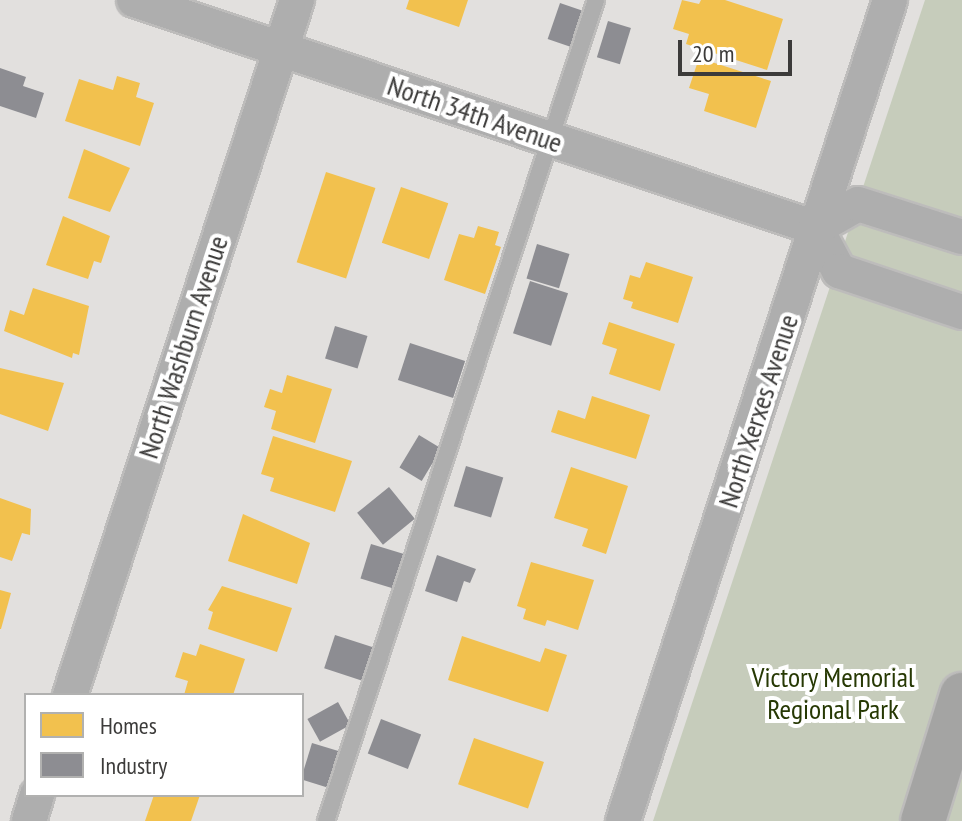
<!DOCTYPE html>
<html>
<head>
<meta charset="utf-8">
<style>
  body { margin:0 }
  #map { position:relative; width:962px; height:821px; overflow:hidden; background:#e2e0de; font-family:"PT Sans Narrow",sans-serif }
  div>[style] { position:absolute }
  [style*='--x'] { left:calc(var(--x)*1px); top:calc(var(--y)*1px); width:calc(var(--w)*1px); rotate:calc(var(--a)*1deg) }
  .green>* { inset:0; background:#c6ccbb }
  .homes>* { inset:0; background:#f2c14e; transform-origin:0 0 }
  .industry>* { inset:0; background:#8d8d92; transform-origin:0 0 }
  .roads { filter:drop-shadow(2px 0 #bdbcbb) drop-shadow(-2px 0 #bdbcbb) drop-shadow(0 2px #bdbcbb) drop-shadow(0 -2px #bdbcbb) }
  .lane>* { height:16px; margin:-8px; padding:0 8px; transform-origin:8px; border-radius:8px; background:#aeaeae }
  .street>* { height:34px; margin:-17px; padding:0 17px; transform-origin:17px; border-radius:17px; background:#aeaeae }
  .secondary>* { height:44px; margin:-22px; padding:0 22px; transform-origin:22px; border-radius:22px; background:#a4a4a3 }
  span { translate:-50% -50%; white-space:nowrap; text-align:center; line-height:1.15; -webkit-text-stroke:8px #fff; paint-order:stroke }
  .street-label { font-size:28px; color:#3c3b3a }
  .park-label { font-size:28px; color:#273904 }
  .legend { position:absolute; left:24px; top:693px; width:280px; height:104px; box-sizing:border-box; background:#fff; border:2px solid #b1b1b0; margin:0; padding:10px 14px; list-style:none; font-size:24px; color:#3c3b3a }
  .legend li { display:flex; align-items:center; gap:16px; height:40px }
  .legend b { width:40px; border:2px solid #b1b1b0 }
  .scale { position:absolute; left:678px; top:40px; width:114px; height:36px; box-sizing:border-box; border:4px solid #3c3b3a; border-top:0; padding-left:10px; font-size:24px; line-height:28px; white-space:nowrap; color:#3c3b3a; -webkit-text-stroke:6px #fff; paint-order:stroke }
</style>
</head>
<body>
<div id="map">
  <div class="green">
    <i style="clip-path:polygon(925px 0,962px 0,962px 821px,653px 821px)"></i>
  </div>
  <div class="homes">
    <i style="clip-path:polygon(409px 0,468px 0,459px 27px,406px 9px)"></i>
    <i style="clip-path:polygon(682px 0,699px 4px,701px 0,725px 0,783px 19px,767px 70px,686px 44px,689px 34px,673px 29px)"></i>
    <i style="clip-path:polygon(699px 58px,771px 81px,756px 128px,704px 111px,709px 94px,689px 88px)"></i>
    <i style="clip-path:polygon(117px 76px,140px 83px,136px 97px,154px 103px,140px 146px,65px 121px,79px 79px,113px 90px)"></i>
    <i style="clip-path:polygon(84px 149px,130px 168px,110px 212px,68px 198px)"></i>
    <i style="left:326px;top:172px;width:52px;height:95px;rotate:18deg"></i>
    <i style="left:401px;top:187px;width:50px;height:59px;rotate:19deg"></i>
    <i style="clip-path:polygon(63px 216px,110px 236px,101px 263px,94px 261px,88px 279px,46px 265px)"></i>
    <i style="clip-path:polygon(478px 226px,499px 232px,495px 245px,501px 247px,485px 294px,444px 280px,459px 234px,474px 238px)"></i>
    <i style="clip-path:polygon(646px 262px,693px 277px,678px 323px,631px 308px,633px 302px,623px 299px,630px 275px,640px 278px)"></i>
    <i style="clip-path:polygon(33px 288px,89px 306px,79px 355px,73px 353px,72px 358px,4px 331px,10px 310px,24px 315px)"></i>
    <i style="clip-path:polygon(609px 322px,675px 344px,660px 391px,609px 374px,617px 349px,602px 344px)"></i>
    <i style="clip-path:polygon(0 368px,64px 383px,48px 431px,0 414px)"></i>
    <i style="clip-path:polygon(287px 375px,332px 389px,315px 443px,271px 429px,276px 411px,264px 407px,270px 389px,282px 393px)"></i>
    <i style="clip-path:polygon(592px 396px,650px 415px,636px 459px,551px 432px,558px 410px,585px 419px)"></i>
    <i style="clip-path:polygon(273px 436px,352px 461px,335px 512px,270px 491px,274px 478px,261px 474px)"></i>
    <i style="clip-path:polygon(571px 467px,628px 486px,606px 554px,582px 546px,588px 529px,554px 518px)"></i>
    <i style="clip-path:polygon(0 498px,31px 509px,30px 535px,22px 533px,12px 561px,0 557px)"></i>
    <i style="clip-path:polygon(243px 514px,310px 543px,297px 584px,228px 561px)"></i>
    <i style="clip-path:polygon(531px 562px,594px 580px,578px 630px,547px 620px,545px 626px,523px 619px,526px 609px,517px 606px)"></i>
    <i style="clip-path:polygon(222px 586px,292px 608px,277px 652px,208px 629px,213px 612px,208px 610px)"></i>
    <i style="clip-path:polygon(0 590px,11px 593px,1px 629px,0 629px)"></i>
    <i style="clip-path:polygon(462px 636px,540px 662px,545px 648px,567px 655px,548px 712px,448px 680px)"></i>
    <i style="clip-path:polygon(200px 644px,245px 659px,233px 695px,184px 695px,188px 681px,175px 677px,183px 652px,196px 656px)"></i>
    <i style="left:474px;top:738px;width:74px;height:49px;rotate:19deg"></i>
    <i style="clip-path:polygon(154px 795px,200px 795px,191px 821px,145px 821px)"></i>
  </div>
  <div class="industry">
    <i style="left:560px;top:3px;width:24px;height:38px;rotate:19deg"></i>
    <i style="left:608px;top:21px;width:24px;height:38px;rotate:17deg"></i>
    <i style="clip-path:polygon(0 68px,26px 77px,23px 86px,44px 93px,36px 118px,0 106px)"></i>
    <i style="left:537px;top:244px;width:34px;height:36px;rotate:17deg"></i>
    <i style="left:530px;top:281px;width:40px;height:55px;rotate:18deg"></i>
    <i style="left:335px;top:326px;width:34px;height:34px;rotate:17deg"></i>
    <i style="left:410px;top:343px;width:58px;height:39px;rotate:18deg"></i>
    <i style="left:419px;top:435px;width:26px;height:38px;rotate:31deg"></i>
    <i style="left:466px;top:466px;width:39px;height:42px;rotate:17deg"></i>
    <i style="left:389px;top:487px;width:41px;height:41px;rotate:51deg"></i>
    <i style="left:371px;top:544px;width:37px;height:36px;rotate:17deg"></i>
    <i style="clip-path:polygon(437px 555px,476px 569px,470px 583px,464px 581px,457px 602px,425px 591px)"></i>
    <i style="left:335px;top:635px;width:44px;height:35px;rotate:18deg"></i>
    <i style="left:338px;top:702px;width:26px;height:35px;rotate:61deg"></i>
    <i style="left:381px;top:719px;width:43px;height:37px;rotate:21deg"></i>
    <i style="left:312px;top:743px;width:31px;height:38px;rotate:17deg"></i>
  </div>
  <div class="roads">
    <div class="lane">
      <i style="--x:326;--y:821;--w:864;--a:-71.8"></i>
    </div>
    <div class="street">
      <i style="--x:134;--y:0;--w:719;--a:18.49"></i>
      <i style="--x:816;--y:228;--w:49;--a:61.9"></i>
      <i style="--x:839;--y:271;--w:130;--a:18.4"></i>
      <i style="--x:816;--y:228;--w:48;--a:-29.7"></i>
      <i style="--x:858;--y:204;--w:109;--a:17.6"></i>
      <i style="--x:70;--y:695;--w:731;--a:-71.91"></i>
      <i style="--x:29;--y:821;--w:27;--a:-73"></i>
      <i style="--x:623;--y:821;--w:863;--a:-71.98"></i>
    </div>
    <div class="secondary">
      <i style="--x:923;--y:821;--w:132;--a:-72.8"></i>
    </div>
  </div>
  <div class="street-label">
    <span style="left:475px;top:114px;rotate:19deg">North 34th Avenue</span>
    <span style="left:183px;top:347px;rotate:-72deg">North Washburn Avenue</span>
    <span style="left:758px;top:411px;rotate:-72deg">North Xerxes Avenue</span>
  </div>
  <div class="park-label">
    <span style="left:833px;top:693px">Victory Memorial<br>Regional Park</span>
  </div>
  <ul class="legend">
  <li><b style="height:22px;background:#f2c14e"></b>Homes</li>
  <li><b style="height:22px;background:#8d8d92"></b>Industry</li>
  </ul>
  <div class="scale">20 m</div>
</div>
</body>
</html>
